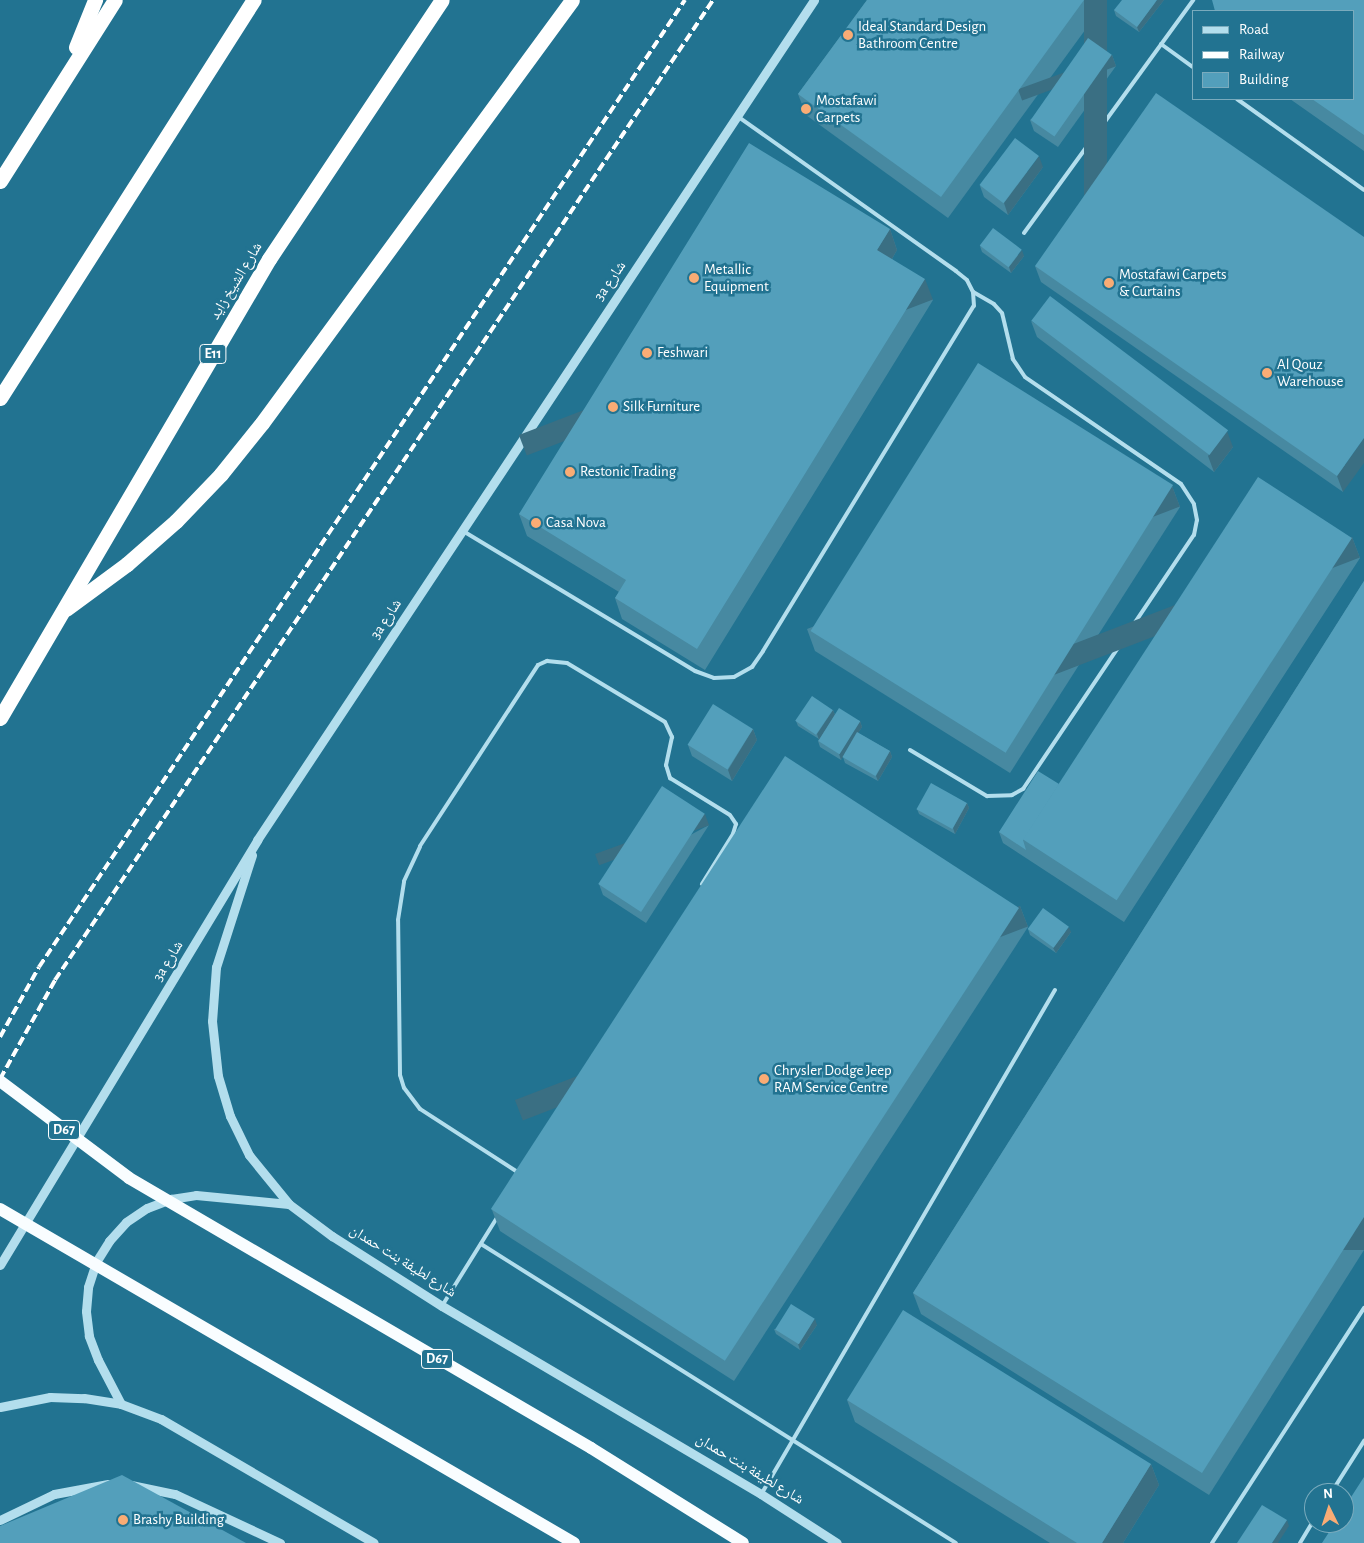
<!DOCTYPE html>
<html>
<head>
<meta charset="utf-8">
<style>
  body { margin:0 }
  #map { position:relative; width:1364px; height:1543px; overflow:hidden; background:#227391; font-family:"Alegreya Sans","Noto Naskh Arabic",sans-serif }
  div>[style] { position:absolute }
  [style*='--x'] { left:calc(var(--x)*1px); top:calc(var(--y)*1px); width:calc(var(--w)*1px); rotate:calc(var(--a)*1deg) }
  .service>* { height:4px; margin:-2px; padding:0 2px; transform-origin:2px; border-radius:2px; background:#b3deed }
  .tertiary>* { height:9px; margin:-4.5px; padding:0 4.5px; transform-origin:4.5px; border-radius:4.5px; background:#b3deed }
  .motorway>* { height:15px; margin:-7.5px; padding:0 7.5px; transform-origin:7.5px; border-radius:7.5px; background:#fff }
  .rail>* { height:4px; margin-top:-2px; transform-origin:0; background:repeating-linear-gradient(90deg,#fff 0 9px,transparent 0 13px) }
  .primary-bridge>* { height:12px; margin:-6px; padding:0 6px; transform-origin:6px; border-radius:6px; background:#f9fdff }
  .wall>* { inset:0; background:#4789a1 }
  .shaded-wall>* { inset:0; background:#3a6f83; transform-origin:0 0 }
  .building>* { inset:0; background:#539fbb; transform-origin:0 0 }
  .dots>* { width:14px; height:14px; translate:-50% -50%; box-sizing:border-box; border:2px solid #227391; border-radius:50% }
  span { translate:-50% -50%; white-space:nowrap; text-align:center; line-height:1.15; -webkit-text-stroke:5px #227391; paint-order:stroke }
  .shield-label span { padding:1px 4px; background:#227391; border:1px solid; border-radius:4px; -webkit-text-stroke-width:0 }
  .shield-label { font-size:14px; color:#fff; font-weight:700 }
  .poi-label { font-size:15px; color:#fff }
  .left { translate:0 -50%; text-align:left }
  .street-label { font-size:15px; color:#fff }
  .legend { position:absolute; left:1192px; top:10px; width:162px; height:90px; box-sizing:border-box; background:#227391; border:1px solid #7aabbd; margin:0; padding:6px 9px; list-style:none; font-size:15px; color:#fff }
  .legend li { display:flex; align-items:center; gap:10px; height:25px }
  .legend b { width:25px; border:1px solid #7aabbd }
  .north { position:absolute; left:1304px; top:1483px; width:50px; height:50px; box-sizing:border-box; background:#227391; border:1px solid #7aabbd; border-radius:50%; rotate:356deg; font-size:14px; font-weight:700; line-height:20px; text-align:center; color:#fff }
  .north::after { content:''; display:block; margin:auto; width:18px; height:22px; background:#f9ac75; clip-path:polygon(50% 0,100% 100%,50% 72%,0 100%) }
</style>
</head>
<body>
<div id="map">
  <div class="service">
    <i style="--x:1161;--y:44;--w:39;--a:36"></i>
    <i style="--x:1237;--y:99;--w:156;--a:35.6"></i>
    <i style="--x:1024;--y:233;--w:288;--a:-54"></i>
    <i style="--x:463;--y:531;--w:271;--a:31.1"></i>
    <i style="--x:695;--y:671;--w:20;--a:20"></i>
    <i style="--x:714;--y:678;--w:20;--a:-3"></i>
    <i style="--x:734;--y:677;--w:21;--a:-29"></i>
    <i style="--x:752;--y:667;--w:19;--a:-55"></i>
    <i style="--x:763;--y:651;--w:404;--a:-58.6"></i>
    <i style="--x:974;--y:306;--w:14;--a:-94"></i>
    <i style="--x:973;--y:292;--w:13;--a:-117"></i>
    <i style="--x:967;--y:280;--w:14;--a:-141"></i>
    <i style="--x:956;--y:271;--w:268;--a:-144.7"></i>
    <i style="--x:910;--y:750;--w:90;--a:30.9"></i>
    <i style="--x:987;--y:796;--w:25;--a:-2"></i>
    <i style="--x:1012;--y:795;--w:13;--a:-29"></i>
    <i style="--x:1023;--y:789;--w:306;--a:-56.1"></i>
    <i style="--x:1194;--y:535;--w:15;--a:-79"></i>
    <i style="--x:1197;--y:520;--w:16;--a:-101"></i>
    <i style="--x:1194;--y:504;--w:24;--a:-123"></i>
    <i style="--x:1181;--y:484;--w:189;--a:-145.6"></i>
    <i style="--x:1025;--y:377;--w:22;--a:-124"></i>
    <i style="--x:1013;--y:359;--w:47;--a:-103.4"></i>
    <i style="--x:1002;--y:313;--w:12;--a:-132"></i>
    <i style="--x:994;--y:304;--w:24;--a:-150"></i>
    <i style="--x:519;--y:1173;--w:118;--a:-147.1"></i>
    <i style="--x:420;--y:1109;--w:26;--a:-127"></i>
    <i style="--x:404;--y:1088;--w:14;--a:-107"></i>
    <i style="--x:400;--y:1075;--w:155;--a:-90.7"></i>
    <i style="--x:398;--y:920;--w:39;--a:-81"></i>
    <i style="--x:404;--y:881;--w:38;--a:-65"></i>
    <i style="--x:420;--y:846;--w:216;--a:-56.9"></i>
    <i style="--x:538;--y:665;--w:10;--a:-24"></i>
    <i style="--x:547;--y:661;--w:20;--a:6"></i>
    <i style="--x:567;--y:663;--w:114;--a:31"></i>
    <i style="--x:665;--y:722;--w:17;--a:65"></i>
    <i style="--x:672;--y:737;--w:29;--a:102"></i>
    <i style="--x:666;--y:765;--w:14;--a:73"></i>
    <i style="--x:670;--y:778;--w:70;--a:31.7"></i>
    <i style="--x:730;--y:815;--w:11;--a:56"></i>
    <i style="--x:736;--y:824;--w:10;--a:107"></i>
    <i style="--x:733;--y:834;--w:59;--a:121.8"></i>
    <i style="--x:481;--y:1244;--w:561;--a:32.19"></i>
    <i style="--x:442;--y:1306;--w:106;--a:-58.1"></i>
    <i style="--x:762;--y:1493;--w:582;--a:-59.78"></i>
    <i style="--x:1331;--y:1493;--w:62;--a:-57.6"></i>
    <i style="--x:1212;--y:1543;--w:280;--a:-57.1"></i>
    <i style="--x:1300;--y:1543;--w:27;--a:-59"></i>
  </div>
  <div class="tertiary">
    <i style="--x:252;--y:855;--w:118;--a:107.8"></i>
    <i style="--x:216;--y:967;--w:54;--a:94.2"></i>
    <i style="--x:212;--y:1021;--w:55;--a:83.8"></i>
    <i style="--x:218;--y:1076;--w:42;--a:73.3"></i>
    <i style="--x:230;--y:1116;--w:43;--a:64"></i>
    <i style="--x:249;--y:1155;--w:63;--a:50.8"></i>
    <i style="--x:289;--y:1204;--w:54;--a:36.7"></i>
    <i style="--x:332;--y:1236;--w:130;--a:32.5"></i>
    <i style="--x:442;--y:1306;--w:370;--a:30.5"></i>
    <i style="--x:761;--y:1494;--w:90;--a:32.8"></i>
    <i style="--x:0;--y:1265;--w:497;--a:-58.8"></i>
    <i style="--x:257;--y:840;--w:1008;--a:-56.45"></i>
    <i style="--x:121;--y:1404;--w:50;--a:-117.6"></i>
    <i style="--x:98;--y:1360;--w:26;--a:-111"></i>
    <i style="--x:89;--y:1336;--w:25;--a:-97"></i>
    <i style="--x:86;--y:1311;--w:24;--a:-85"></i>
    <i style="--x:88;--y:1287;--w:26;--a:-72"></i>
    <i style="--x:96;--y:1262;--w:25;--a:-58"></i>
    <i style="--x:109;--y:1241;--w:25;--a:-48"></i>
    <i style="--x:126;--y:1222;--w:25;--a:-34"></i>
    <i style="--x:147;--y:1208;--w:26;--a:-21"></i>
    <i style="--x:171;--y:1199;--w:25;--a:-9"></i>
    <i style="--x:196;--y:1195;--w:93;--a:5.5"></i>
    <i style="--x:0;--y:1407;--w:51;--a:-11.3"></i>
    <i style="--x:50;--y:1397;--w:34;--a:2"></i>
    <i style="--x:84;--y:1398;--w:37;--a:9"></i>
    <i style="--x:121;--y:1404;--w:43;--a:20.6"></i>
    <i style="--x:161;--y:1419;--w:246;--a:30.2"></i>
    <i style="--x:131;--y:1485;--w:45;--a:11.6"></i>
    <i style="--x:175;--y:1494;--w:116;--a:25"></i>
    <i style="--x:0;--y:1520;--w:60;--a:-25.7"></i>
    <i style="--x:54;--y:1494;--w:55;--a:-10.5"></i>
  </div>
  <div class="motorway">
    <i style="--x:76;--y:47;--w:51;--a:-68"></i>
    <i style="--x:0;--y:181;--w:214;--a:-57.6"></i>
    <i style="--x:0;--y:398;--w:472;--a:-57.5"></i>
    <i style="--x:66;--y:609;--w:76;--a:-36.4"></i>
    <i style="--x:127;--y:564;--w:65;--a:-41.3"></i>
    <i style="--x:176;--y:521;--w:65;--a:-46.2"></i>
    <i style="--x:221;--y:474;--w:65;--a:-51.2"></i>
    <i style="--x:262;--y:423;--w:524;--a:-53.76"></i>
    <i style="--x:0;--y:718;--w:532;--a:-59.63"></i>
    <i style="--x:269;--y:259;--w:311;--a:-56.3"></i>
  </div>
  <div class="rail">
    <i style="--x:0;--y:1037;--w:80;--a:-60.9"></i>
    <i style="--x:39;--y:967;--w:1163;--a:-56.26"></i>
    <i style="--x:0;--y:1079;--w:113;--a:-60.9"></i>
    <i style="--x:55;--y:980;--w:1180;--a:-56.12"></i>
  </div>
  <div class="primary-bridge">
    <i style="--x:0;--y:1081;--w:161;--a:36.9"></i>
    <i style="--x:129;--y:1178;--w:535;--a:30.3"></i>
    <i style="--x:591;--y:1448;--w:179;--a:32"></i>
    <i style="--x:0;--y:1209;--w:664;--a:30.19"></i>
  </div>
  <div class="wall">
    <i style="clip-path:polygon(867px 0,1107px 0,948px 218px,806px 115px,798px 94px)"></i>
    <i style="clip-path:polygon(1164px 0,1139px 32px,1116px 16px,1114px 10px)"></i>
    <i style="clip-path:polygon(1364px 0,1364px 151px,1290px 99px,1353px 99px)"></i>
    <i style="clip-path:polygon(1112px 55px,1116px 66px,1058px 147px,1034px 131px,1030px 120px)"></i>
    <i style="clip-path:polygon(1043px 167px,1008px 215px,984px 197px,980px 186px)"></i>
    <i style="clip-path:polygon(890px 229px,897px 250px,892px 259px,933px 300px,705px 670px,622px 619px,615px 598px,619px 592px,527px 536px,519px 514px)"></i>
    <i style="clip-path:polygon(1364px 237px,1343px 492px,1041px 282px,1035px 266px)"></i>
    <i style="clip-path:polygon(980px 246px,1024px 256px,1011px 273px,982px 252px)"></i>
    <i style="clip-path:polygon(1031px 321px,1233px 447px,1214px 472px,1037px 337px)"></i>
    <i style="clip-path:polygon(1172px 486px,1180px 507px,1010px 773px,815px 651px,807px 629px)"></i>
    <i style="clip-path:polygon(1352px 537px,1360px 558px,1124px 922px,1003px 843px,999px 832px,1059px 784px)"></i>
    <i style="clip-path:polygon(1364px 581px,1364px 1250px,1209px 1495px,921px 1314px,913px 1293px)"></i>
    <i style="clip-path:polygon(833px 710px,835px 715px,860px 721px,862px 727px,858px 733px,890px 751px,892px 757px,878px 781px,845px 763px,843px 757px,845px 753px,841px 760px,820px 747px,818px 741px,819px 739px,798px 726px,796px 721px)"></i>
    <i style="clip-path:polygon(753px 729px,757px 740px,732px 781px,692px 756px,688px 745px)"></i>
    <i style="clip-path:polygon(967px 803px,969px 808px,955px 834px,919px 814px,917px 809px)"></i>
    <i style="clip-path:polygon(709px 825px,646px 923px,603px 895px,599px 884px)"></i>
    <i style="clip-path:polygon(1020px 906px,1028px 927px,734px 1381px,500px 1231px,492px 1210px)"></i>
    <i style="clip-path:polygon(1028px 929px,1071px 932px,1056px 953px,1030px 935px)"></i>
    <i style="clip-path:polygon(817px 1325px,800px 1350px,776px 1334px,774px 1329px)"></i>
    <i style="clip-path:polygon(847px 1400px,1151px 1464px,1159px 1485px,1123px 1543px,1050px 1543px,855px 1422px)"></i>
  </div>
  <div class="shaded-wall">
    <i style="left:1084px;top:0;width:23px;height:243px"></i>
    <i style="clip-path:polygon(1157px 0,1164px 0,1139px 32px,1137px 27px)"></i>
    <i style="left:1112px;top:55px;width:12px;height:100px;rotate:70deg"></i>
    <i style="clip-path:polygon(1039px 156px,1043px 167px,1008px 215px,1004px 203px)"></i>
    <i style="clip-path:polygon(890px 229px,897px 250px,885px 271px,877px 250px)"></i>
    <i style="clip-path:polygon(1022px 250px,1024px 256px,1011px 273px,1009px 267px)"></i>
    <i style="left:925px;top:279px;width:22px;height:435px;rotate:69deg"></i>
    <i style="clip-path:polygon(1227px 431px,1233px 447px,1214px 472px,1208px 456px)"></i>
    <i style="clip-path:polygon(1364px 438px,1364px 463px,1343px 492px,1337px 476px)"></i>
    <i style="left:1172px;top:486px;width:22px;height:316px;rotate:69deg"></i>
    <i style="left:1352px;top:537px;width:22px;height:433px;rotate:69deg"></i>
    <i style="clip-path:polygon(833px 710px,835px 715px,819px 740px,817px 734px)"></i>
    <i style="clip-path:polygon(860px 721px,862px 727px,841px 760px,839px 754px)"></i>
    <i style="clip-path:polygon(753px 729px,757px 740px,732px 781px,728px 770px)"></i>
    <i style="clip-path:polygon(890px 751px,892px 757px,878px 781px,876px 776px)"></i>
    <i style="clip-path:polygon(967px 803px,969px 808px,955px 834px,953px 828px)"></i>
    <i style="left:705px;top:814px;width:12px;height:117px;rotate:70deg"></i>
    <i style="left:1020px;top:906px;width:22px;height:541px;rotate:69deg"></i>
    <i style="clip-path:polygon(1069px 927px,1071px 932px,1056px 953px,1053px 948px)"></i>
    <i style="left:1364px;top:1217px;width:33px;height:303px;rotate:90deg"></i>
    <i style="clip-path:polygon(815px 1319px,817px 1325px,800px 1350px,798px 1344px)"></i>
    <i style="clip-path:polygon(1151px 1464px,1159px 1485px,1123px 1543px,1102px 1543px)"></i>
    <i style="clip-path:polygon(1287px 1520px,1289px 1526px,1278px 1543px,1272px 1543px)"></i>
  </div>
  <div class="building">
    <i style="clip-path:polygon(867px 0,1084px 0,941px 197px,798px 94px)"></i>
    <i style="clip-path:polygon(1122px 0,1157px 0,1137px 27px,1114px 10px)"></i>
    <i style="clip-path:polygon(1212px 0,1364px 0,1364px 135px,1312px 99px,1353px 99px,1353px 11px,1215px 11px)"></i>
    <i style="left:1088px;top:38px;width:29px;height:100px;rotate:35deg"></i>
    <i style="clip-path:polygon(1156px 93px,1364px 237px,1364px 438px,1337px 476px,1035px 266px)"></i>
    <i style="left:1015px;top:138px;width:30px;height:59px;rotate:37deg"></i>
    <i style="clip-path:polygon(749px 143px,890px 229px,877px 250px,925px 279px,697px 649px,615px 598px,626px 580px,519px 514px)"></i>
    <i style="left:993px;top:228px;width:36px;height:22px;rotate:37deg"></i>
    <i style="left:1050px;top:296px;width:223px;height:31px;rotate:37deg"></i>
    <i style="left:978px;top:363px;width:230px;height:316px;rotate:32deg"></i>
    <i style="left:1258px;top:477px;width:112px;height:432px;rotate:33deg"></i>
    <i style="clip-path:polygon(1364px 581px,1364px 1217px,1202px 1473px,913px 1293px)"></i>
    <i style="left:812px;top:696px;width:25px;height:30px;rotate:34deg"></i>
    <i style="left:713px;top:704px;width:47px;height:48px;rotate:32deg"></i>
    <i style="left:839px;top:708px;width:25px;height:39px;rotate:32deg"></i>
    <i style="left:857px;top:732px;width:38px;height:29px;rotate:30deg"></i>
    <i style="left:785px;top:756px;width:279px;height:540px;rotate:33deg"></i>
    <i style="clip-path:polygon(1038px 771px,1059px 784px,1023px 840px,1026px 850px,999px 832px)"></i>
    <i style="left:931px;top:783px;width:41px;height:30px;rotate:29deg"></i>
    <i style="left:662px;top:786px;width:51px;height:117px;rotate:33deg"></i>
    <i style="left:1043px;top:908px;width:32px;height:26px;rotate:36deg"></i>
    <i style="left:791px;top:1304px;width:28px;height:30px;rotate:32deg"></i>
    <i style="clip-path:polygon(903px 1310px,1151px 1464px,1102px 1543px,1077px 1543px,847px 1400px)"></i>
    <i style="clip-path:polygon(122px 1475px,246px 1543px,0 1543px,0 1526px)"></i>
    <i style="clip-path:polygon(1364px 1477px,1364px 1543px,1322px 1543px,1335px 1523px,1344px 1523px,1344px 1508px)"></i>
    <i style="clip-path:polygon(1262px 1505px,1287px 1520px,1272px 1543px,1237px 1543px)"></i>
  </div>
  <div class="dots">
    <i style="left:848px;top:35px;background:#f9ac75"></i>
    <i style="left:806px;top:109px;background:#f9ac75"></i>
    <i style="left:694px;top:278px;background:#f9ac75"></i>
    <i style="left:1109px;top:283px;background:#f9ac75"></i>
    <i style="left:647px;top:353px;background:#f9ac75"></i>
    <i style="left:1267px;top:373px;background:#f9ac75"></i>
    <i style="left:613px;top:407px;background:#f9ac75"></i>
    <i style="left:570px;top:472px;background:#f9ac75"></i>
    <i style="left:536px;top:523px;background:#f9ac75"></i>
    <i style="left:764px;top:1079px;background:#f9ac75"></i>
    <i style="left:123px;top:1520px;background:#f9ac75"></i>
  </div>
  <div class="shield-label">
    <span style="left:213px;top:354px">E11</span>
    <span style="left:64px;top:1130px">D67</span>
    <span style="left:437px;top:1359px">D67</span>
  </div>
  <div class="poi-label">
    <span class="left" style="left:858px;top:35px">Ideal Standard Design<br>Bathroom Centre</span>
    <span class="left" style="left:816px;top:109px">Mostafawi<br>Carpets</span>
    <span class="left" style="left:704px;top:278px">Metallic<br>Equipment</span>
    <span class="left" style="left:1119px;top:283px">Mostafawi Carpets<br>&amp; Curtains</span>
    <span class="left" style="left:657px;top:353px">Feshwari</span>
    <span class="left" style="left:1277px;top:373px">Al Qouz<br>Warehouse</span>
    <span class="left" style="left:623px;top:407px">Silk Furniture</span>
    <span class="left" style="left:580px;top:472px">Restonic Trading</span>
    <span class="left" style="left:546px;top:523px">Casa Nova</span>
    <span class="left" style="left:774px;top:1079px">Chrysler Dodge Jeep<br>RAM Service Centre</span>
    <span class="left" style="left:133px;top:1520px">Brashy Building</span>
  </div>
  <div class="street-label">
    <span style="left:236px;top:281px;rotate:-59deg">شارع الشيخ زايد</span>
    <span style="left:610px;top:281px;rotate:-56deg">3a شارع</span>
    <span style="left:386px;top:619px;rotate:-57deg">3a شارع</span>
    <span style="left:168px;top:961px;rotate:-59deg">3a شارع</span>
    <span style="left:403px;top:1261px;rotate:32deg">شارع لطيفة بنت حمدان</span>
    <span style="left:750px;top:1469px;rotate:31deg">شارع لطيفة بنت حمدان</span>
  </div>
  <ul class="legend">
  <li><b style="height:6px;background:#b3deed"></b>Road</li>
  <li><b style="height:6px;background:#fff"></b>Railway</li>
  <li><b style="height:14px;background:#539fbb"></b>Building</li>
  </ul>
  <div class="north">N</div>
</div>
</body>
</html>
